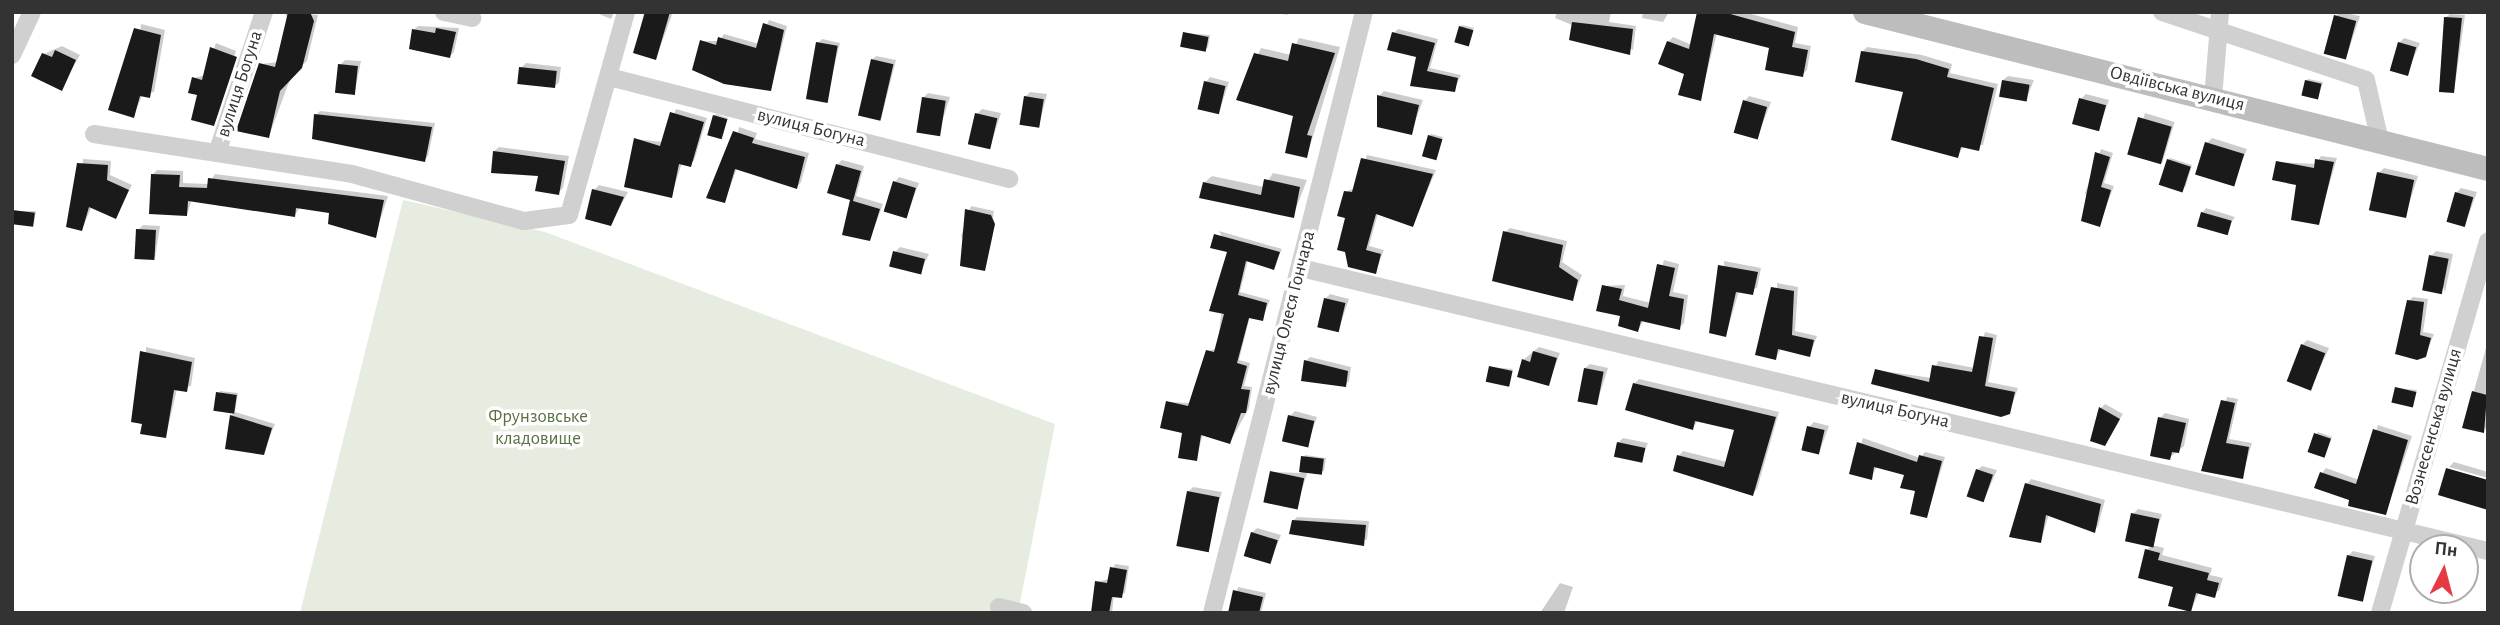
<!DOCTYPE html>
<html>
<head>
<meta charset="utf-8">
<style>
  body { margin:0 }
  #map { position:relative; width:2500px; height:625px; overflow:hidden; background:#fff; font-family:"Alegreya Sans",sans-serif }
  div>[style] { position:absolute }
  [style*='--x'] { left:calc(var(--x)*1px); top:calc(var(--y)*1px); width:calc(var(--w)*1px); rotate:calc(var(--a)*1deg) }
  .green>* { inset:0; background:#e6ecdf }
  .shadow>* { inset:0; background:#0003; transform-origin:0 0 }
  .building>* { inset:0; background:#1a1a1a; transform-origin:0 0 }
  .minor>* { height:18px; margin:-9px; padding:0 9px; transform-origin:9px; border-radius:9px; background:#d0d0d0 }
  .secondary>* { height:24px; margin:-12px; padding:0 12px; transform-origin:12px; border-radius:12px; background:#bdbdbd }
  span { translate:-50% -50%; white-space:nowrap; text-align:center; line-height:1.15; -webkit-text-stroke:7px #fff; paint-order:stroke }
  .street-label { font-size:19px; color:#333 }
  .park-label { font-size:19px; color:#56703f }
  .frame { position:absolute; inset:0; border:14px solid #333; pointer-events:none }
  .north { position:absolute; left:2409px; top:534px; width:70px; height:70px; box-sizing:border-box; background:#fff; border:2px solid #adadad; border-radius:50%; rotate:6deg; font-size:19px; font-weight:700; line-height:28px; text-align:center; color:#333 }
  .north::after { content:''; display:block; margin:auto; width:24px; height:32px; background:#e63946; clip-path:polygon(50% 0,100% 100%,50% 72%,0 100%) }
</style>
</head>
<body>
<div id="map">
  <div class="green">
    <i style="clip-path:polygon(403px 200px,545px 232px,1055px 424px,1018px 613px,300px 613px)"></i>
  </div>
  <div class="shadow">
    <i style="clip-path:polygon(284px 12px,318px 15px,307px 61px,292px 74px,269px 136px,261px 64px,278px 62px,288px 19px)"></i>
    <i style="clip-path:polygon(594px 12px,614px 12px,611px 19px)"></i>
    <i style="clip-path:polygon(644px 12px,673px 12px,656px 58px,635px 52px)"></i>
    <i style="clip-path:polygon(1274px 12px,1290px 12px,1287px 15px)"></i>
    <i style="clip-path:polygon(1557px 12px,1611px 12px,1609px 22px,1636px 26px,1633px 50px,1555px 18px)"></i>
    <i style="clip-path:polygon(1643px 12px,1669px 12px,1663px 22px,1642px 18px)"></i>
    <i style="clip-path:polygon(1699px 12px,1744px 12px,1798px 27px,1795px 43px,1811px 46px,1807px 70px,1802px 75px,1771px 47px,1717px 33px,1700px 99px,1668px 42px,1673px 37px,1692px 45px)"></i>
    <i style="clip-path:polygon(2340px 12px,2360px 16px,2346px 58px,2336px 16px)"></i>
    <i style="clip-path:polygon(2450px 14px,2465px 15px,2454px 92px,2445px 18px)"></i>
    <i style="clip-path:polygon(769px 20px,787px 26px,771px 89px,702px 41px,719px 41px,724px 34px,759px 44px)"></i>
    <i style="clip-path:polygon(141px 24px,165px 30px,154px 92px,143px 94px,133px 116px)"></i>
    <i style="clip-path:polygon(1462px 25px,1474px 28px,1468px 45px,1460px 27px)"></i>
    <i style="clip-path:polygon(418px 26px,459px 28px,454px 52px,450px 56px,414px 30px)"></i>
    <i style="clip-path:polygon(1398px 29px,1438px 39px,1430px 68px,1461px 75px,1454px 90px,1412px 85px,1418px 56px,1394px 33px)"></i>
    <i style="clip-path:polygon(1184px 33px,1210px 35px,1208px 47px,1206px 49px)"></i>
    <i style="clip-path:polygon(1299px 38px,1340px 47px,1307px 156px,1295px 115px,1238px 99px,1261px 48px,1291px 55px)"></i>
    <i style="clip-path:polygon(2404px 38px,2420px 43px,2407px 73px,2399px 43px)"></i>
    <i style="clip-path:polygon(822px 39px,840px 43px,825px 103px,818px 43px)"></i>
    <i style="clip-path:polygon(216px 43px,236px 51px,214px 124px,194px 78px,205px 75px)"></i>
    <i style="clip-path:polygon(62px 46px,80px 55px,61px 88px,44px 54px)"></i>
    <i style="clip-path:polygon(1867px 47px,1922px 55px,1952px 64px,1950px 73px,1998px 84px,1983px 145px,1964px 145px,1958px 156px,1905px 90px,1862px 52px)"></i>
    <i style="clip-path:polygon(876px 56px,896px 60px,881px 119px,872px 60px)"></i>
    <i style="clip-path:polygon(345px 60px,361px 61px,354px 96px,340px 65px)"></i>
    <i style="clip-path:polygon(526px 63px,561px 67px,559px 82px,554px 87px,521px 68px)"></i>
    <i style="clip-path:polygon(2008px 76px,2034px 80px,2026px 100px,2003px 80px)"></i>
    <i style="clip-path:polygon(1210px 77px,1229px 82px,1219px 112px,1206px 82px)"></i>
    <i style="clip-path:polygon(2308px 79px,2323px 82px,2318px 98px,2306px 81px)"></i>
    <i style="clip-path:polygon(1384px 91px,1423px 100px,1411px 133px,1379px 96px)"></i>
    <i style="clip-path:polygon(1030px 92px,1047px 94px,1039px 126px,1025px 97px)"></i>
    <i style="clip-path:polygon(928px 93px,950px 97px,938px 134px,923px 98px)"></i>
    <i style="clip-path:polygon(2086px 94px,2109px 100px,2099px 128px,2081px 99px)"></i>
    <i style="clip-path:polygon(1749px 96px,1771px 102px,1757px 138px,1745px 101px)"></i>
    <i style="clip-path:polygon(676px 109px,707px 118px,694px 161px,682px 163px,671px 196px,635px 139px,663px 142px)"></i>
    <i style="clip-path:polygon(982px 109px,1001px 113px,990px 147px,977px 114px)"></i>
    <i style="clip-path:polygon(320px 111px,435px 123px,428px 156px,424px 160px,316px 115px)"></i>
    <i style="left:2145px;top:113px;width:31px;height:43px;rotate:17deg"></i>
    <i style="clip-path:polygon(716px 114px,728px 118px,721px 137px,714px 116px)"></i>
    <i style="clip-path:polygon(739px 127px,757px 133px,755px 139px,809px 153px,801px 182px,797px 187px,737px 168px,725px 201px)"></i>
    <i style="clip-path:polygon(1431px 134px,1443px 137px,1436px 157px,1429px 136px)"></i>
    <i style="clip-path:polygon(2212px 138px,2247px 149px,2233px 184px,2207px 143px)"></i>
    <i style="clip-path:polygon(499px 147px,569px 156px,563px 188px,558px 193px,540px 175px,494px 151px)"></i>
    <i style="clip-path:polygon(2101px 149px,2113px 153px,2104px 183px,2114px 186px,2099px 225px,2085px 193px)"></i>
    <i style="clip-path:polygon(1367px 155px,1436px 170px,1413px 225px,1378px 213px,1369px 246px,1384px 250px,1375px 272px,1347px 217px,1345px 192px,1355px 188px)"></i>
    <i style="clip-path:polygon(2321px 156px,2337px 158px,2318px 223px,2298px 183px,2277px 162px,2316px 164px)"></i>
    <i style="clip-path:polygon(2170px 158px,2192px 165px,2185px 188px,2168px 160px)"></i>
    <i style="clip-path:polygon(83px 159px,111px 161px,110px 175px,132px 185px,115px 217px,92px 206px,82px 229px)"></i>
    <i style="clip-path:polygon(842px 160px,864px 166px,856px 196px,883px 204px,870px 239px,844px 233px,852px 199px,838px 164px)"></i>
    <i style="clip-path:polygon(2384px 168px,2418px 176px,2405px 217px,2379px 173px)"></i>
    <i style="clip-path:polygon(157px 170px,183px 171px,183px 183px,209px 184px,215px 174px,388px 196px,375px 236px,331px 211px,300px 207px,295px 215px,192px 199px,187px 214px,152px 175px)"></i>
    <i style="clip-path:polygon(1273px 173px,1307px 180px,1293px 216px,1204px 183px,1212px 176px,1264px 187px)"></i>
    <i style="clip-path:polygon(899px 177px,919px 183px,906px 217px,895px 182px)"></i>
    <i style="clip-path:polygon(599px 185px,628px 192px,611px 224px,594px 190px)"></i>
    <i style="clip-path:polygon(2461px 188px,2477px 192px,2465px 225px,2456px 193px)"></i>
    <i style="clip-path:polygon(971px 206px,994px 211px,984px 269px,961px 236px)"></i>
    <i style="clip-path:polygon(2206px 208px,2235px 217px,2224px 233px,2202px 213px)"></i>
    <i style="clip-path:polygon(14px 211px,36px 211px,34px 223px,32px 225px)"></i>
    <i style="clip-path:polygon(143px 225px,160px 226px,155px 258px,138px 230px)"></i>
    <i style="clip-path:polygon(1510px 228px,1567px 241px,1562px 262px,1582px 275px,1572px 299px,1505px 232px)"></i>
    <i style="clip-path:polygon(1219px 231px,1282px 249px,1273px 268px,1248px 260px,1240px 292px,1270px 300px,1262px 319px,1250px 316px,1239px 360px,1250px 363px,1244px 386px,1252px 387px,1249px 408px,1230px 442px,1203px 434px,1196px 459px,1168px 402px,1191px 403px,1207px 351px,1217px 349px,1229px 251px)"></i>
    <i style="clip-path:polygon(900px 247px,929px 254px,920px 273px,895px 252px)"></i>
    <i style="clip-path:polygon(2436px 251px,2453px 254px,2445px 292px,2431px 256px)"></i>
    <i style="clip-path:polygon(1664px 260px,1679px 264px,1673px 292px,1688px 295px,1684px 323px,1679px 328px,1644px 320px,1638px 330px,1603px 286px,1625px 285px,1623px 296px,1651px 303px)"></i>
    <i style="clip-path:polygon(1724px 261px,1761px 268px,1757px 288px,1739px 291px,1726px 335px)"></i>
    <i style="clip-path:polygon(1777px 283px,1798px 287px,1795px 331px,1817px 336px,1810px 355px,1781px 348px,1776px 358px)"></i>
    <i style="clip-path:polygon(1330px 294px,1349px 299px,1338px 331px,1325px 299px)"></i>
    <i style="clip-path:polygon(2413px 297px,2428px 299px,2423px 332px,2434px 334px,2425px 356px,2409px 301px)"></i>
    <i style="clip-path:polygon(1985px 332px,1997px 335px,1988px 382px,2018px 388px,2009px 413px,1876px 370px,1932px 378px,1938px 361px,1975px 368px)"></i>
    <i style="clip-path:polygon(2307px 340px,2329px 348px,2311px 388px,2302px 345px)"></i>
    <i style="clip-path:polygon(2488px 341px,2488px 426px,2483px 431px,2464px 426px)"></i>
    <i style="clip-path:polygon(146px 347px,195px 358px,191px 386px,177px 389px,166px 436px,144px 422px)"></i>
    <i style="clip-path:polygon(1539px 347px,1560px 353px,1548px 384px,1523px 360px)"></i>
    <i style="clip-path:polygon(1310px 357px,1351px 367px,1349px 381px,1345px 385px,1306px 361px)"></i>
    <i style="clip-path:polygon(1590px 364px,1608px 368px,1597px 403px,1585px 368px)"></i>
    <i style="clip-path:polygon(1491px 367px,1513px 369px,1510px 383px,1508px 385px)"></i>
    <i style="clip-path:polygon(1639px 379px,1779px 412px,1757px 489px,1752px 494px,1679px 456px,1683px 451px,1727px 462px,1736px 429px,1698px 420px,1693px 428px,1634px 384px)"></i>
    <i style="clip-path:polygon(2397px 388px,2417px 390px,2411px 406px)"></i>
    <i style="clip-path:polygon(220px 391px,238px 393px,235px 412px,216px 410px)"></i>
    <i style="clip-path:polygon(2227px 397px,2238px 399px,2229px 439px,2252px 443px,2242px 477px,2204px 469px)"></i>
    <i style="clip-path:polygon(2105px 404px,2123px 414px,2104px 444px,2101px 408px)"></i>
    <i style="clip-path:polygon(1295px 411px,1317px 417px,1307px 445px,1290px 416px)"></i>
    <i style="clip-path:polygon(235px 412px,275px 424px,263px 453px,231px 416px)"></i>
    <i style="clip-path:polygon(2165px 413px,2189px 419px,2184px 446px,2169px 458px,2160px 418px)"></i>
    <i style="clip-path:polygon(1814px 422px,1829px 426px,1819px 453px,1809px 427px)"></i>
    <i style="clip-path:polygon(2378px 425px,2412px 436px,2386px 513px,2351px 499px,2322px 473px,2326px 468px,2359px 480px)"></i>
    <i style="clip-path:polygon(2318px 432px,2332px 437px,2325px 455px,2316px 434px)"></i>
    <i style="clip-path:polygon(1623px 438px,1648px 443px,1641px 460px,1618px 443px)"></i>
    <i style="clip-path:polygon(1863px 438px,1920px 458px,1925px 452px,1945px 457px,1927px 516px,1906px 474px,1877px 466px,1871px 478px,1851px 473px)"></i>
    <i style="clip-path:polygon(1305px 455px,1326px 458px,1324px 471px,1308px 471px,1296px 507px,1271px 472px,1301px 473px)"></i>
    <i style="clip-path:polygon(2454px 462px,2488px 472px,2488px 478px,2449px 467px)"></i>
    <i style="clip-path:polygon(1982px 466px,1997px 470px,1984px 500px,1977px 470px)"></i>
    <i style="clip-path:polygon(2031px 479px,2105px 500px,2098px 526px,2094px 531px,2049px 514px,2041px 541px,2027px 484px)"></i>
    <i style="clip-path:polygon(1193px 487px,1222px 492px,1203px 550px,1188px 492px)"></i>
    <i style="clip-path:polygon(2138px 509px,2162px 514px,2152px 545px,2133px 514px)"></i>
    <i style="clip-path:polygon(1297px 517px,1369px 521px,1367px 540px,1293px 521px)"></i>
    <i style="clip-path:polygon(1257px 528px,1281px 535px,1270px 562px,1252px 533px)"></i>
    <i style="clip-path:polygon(2152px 545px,2164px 548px,2162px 555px,2212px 568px,2210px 575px,2223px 578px,2219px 591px,2199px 592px,2191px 610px,2147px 550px)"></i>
    <i style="clip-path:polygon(2353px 551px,2375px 556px,2361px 600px,2348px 556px)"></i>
    <i style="clip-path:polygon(2423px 561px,2423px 582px,2417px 580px)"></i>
    <i style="clip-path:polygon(1115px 564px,1129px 566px,1125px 593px,1114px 595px,1112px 613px,1093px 613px,1097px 582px,1109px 579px)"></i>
    <i style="clip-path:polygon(1560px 583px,1573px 587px,1564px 613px,1540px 613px)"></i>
    <i style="clip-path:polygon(1238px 587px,1266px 593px,1261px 613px,1230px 613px)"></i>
  </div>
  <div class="building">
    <i style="clip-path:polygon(288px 12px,310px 12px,314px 21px,302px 68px,280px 91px,269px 138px,236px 131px,259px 63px,275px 67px)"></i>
    <i style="clip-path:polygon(645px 12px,670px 12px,656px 60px,633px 53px)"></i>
    <i style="clip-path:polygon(1697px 12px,1723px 12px,1795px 32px,1792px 47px,1808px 50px,1803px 77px,1765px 70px,1769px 48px,1714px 34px,1701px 101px,1678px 95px,1684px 74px,1658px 64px,1667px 41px,1689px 49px)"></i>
    <i style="left:2334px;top:15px;width:23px;height:40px;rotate:15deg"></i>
    <i style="clip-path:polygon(2444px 17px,2462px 18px,2454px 93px,2439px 92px)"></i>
    <i style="clip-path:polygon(1572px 22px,1633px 29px,1630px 55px,1569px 40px)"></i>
    <i style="clip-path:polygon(763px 23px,784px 30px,771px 91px,724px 84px,692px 70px,700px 40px,716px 45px,718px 37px,756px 48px)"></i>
    <i style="left:1459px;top:26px;width:15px;height:17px;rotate:16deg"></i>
    <i style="clip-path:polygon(134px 28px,161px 35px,150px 98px,140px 96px,134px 118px,108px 110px)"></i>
    <i style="clip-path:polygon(436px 28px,456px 32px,450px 58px,409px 49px,412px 29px,435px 33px)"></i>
    <i style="left:1183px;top:32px;width:26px;height:15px;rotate:11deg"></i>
    <i style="clip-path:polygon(1392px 32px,1435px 43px,1427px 71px,1458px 78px,1455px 92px,1410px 86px,1416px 57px,1387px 50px)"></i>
    <i style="left:816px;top:42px;width:22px;height:58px;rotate:10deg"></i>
    <i style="left:2398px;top:42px;width:19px;height:30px;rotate:16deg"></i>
    <i style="clip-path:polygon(1292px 43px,1335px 53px,1307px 135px,1312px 136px,1307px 158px,1285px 153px,1293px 116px,1236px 100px,1254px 53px,1288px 61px)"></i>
    <i style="clip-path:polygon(210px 47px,237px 57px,214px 126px,191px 120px,197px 95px,188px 93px,192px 77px,202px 80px)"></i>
    <i style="clip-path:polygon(55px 50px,76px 60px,62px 91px,31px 76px,42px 53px,52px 57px)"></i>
    <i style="clip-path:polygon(1861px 51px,1916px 59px,1949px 69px,1947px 77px,1994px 88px,1979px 151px,1961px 147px,1958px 158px,1891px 140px,1903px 92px,1855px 82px)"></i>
    <i style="left:871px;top:59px;width:23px;height:58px;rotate:13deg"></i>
    <i style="left:338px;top:64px;width:20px;height:29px;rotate:6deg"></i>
    <i style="left:519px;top:67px;width:38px;height:17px;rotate:6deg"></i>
    <i style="left:2002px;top:80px;width:28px;height:17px;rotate:10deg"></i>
    <i style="left:2305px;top:80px;width:17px;height:16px;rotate:13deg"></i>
    <i style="left:1204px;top:81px;width:22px;height:29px;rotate:13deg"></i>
    <i style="clip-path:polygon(1377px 95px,1419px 105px,1412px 135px,1377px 127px)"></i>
    <i style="left:1024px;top:96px;width:20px;height:29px;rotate:9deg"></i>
    <i style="left:922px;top:97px;width:24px;height:36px;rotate:9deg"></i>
    <i style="left:2079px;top:98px;width:28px;height:27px;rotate:15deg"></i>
    <i style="left:1743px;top:100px;width:25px;height:34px;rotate:16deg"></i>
    <i style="clip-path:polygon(670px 112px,704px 122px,691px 167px,679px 164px,672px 198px,624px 187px,634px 138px,660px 146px)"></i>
    <i style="left:975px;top:113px;width:23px;height:32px;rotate:13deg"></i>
    <i style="clip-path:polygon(314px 114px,432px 127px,425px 162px,312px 139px)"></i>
    <i style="left:713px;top:115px;width:15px;height:21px;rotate:16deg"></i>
    <i style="left:2138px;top:117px;width:35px;height:39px;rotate:16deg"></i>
    <i style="clip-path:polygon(733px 131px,754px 138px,752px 143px,805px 157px,797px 189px,735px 169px,725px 203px,706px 198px)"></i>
    <i style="left:1428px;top:135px;width:15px;height:22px;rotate:16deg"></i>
    <i style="left:2205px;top:142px;width:41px;height:34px;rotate:17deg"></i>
    <i style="clip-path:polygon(493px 151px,565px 161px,559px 195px,535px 191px,538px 176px,491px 173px)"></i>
    <i style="clip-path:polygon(2095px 152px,2110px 157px,2101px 187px,2111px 190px,2100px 227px,2081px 221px)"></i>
    <i style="clip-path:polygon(1361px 158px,1433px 174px,1413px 227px,1376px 214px,1366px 250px,1381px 254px,1376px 274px,1348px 267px,1345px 252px,1337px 250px,1345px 218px,1337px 216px,1344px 191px,1352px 192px)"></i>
    <i style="left:2167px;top:159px;width:25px;height:27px;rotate:18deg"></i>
    <i style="clip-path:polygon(2315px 159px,2334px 162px,2319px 225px,2291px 220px,2296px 185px,2272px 180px,2276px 161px,2314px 168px)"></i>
    <i style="clip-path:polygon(77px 163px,108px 165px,107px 180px,129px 190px,116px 219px,89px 207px,82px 231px,66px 227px)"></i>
    <i style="clip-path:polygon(836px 164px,861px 171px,853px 201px,880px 209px,870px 241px,842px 235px,850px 200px,827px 193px)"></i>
    <i style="left:2377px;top:172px;width:38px;height:39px;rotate:12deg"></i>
    <i style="clip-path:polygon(151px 174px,180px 175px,179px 187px,207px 188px,208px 178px,384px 200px,376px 238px,328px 224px,329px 213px,296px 208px,295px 217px,188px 201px,187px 216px,149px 214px)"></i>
    <i style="clip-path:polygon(1264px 179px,1300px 187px,1294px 218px,1199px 198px,1203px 182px,1261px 195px)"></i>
    <i style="left:893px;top:181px;width:24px;height:32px;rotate:17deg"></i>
    <i style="clip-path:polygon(592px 189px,624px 197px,611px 226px,585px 219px)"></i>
    <i style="left:2455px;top:192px;width:19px;height:31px;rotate:16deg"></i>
    <i style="clip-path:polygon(965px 209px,991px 215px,995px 224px,985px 271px,960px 266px)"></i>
    <i style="left:12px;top:210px;width:23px;height:14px;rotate:7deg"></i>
    <i style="left:2201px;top:212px;width:32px;height:15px;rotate:16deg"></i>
    <i style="left:136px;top:229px;width:20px;height:30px;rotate:3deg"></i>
    <i style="clip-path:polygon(1503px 231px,1563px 245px,1559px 267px,1578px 280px,1573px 301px,1492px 281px)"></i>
    <i style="clip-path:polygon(1214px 234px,1280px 252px,1274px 270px,1246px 261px,1238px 295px,1267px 303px,1263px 321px,1249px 318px,1237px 363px,1247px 366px,1241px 389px,1250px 390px,1246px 413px,1241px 413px,1230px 444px,1201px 435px,1197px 461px,1178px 458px,1182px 433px,1160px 428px,1166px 401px,1188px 406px,1206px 350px,1214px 352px,1224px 314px,1209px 311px,1227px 252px,1210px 248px)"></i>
    <i style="left:893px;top:251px;width:33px;height:16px;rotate:14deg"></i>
    <i style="left:2429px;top:255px;width:20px;height:36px;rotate:11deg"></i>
    <i style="clip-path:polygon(1657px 264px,1675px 268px,1669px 296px,1684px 299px,1680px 330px,1641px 321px,1638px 332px,1618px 326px,1620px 316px,1596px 311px,1602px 285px,1622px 289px,1619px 300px,1648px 308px)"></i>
    <i style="clip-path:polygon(1718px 265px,1758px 272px,1753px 295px,1736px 292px,1726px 337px,1709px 333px)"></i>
    <i style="clip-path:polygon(1771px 287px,1794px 291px,1792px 335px,1814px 340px,1810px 357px,1778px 349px,1776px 360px,1755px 355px)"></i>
    <i style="left:1324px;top:298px;width:22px;height:30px;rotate:13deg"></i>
    <i style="clip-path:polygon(2407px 300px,2424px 302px,2420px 335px,2431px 338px,2426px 357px,2417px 360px,2395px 354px)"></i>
    <i style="clip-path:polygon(1979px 336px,1993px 338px,1985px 386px,2015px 392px,2010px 414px,2001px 417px,1871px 384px,1875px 369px,1929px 382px,1932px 365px,1972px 372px)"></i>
    <i style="left:2301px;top:344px;width:26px;height:40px;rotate:21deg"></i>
    <i style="clip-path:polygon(140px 351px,192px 362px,187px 392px,174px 390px,166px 438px,140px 434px,142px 424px,131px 422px)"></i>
    <i style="clip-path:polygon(1533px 351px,1557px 358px,1549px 386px,1517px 377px,1522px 359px,1530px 362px)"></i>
    <i style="clip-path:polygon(1304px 360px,1348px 371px,1346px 387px,1301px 381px)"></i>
    <i style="left:1489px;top:366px;width:24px;height:16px;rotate:12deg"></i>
    <i style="left:1584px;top:368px;width:20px;height:34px;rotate:11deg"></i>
    <i style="clip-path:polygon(1633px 383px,1776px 417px,1753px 496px,1673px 471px,1677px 455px,1724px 467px,1734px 430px,1695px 421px,1693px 430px,1625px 410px)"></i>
    <i style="left:2395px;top:387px;width:22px;height:16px;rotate:13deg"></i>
    <i style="clip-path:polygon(2472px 391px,2487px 395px,2484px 433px,2462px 428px)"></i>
    <i style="left:216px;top:392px;width:21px;height:19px;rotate:8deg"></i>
    <i style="clip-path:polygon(2221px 400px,2235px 403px,2226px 443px,2249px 447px,2243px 479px,2201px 471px)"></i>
    <i style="clip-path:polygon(2099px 407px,2120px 419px,2105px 446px,2090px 441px)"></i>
    <i style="clip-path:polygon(230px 415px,272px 428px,264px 455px,225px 449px)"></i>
    <i style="left:1288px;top:415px;width:27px;height:27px;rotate:13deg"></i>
    <i style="clip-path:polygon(2158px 417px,2186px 423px,2179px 453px,2172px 452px,2170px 460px,2150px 456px)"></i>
    <i style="left:1807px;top:426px;width:18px;height:25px;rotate:13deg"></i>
    <i style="clip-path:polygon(2373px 429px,2408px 440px,2386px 515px,2348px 506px,2349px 500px,2314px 488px,2320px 472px,2356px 484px)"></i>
    <i style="left:2314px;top:433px;width:18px;height:20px;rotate:19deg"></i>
    <i style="left:1617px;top:442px;width:29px;height:15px;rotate:12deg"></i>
    <i style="clip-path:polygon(1857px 442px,1917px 462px,1919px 455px,1942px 461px,1927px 518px,1910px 514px,1915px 491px,1900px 488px,1904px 475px,1874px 467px,1872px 480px,1849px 474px)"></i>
    <i style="left:1301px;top:456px;width:23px;height:16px;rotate:7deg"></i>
    <i style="clip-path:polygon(2446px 468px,2488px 480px,2488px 510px,2438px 495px)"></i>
    <i style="left:1976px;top:469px;width:18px;height:29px;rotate:19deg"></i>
    <i style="left:1270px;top:471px;width:35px;height:32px;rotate:12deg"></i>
    <i style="clip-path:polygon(2025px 483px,2101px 504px,2095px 533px,2046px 515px,2041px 543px,2009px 537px)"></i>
    <i style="left:1187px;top:491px;width:33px;height:56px;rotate:11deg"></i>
    <i style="left:2131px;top:513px;width:29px;height:29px;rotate:12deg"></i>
    <i style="clip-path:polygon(1292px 520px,1366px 525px,1364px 546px,1289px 534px)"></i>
    <i style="left:1251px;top:532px;width:28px;height:25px;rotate:17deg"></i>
    <i style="clip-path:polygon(2145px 549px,2160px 553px,2158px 560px,2209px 573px,2207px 580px,2219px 583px,2215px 598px,2196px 593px,2191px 612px,2168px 606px,2173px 587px,2138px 578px)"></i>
    <i style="left:2347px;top:555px;width:26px;height:42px;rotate:13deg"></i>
    <i style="clip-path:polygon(1110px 567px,1127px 570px,1122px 598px,1112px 597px,1109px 613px,1091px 613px,1095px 581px,1107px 583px)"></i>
    <i style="clip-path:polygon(1233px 590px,1263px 597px,1259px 613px,1228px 613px)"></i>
  </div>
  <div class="minor">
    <i style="--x:444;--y:12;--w:29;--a:12"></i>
    <i style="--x:2162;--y:12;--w:215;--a:18.4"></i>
    <i style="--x:2366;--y:80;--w:63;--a:77.1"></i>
    <i style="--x:12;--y:55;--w:47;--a:-65.1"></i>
    <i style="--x:613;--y:78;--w:409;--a:14.3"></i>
    <i style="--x:2213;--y:98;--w:86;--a:-85.3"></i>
    <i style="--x:94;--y:134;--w:261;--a:8.8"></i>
    <i style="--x:352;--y:174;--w:178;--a:15.3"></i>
    <i style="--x:524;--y:221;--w:45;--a:-7.6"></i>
    <i style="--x:569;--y:215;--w:211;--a:-74.3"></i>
    <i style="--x:217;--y:153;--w:149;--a:-71.6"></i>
    <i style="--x:1301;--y:268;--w:1220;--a:13.41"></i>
    <i style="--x:999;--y:607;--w:25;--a:14"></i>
    <i style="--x:1212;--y:613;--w:620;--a:-75.81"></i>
    <i style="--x:2380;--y:613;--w:387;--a:-73.8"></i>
  </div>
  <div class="secondary">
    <i style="--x:1865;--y:12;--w:642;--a:14.14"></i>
  </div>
  <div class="street-label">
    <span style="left:240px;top:84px;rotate:-72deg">вулиця Богуна</span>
    <span style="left:2177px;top:89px;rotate:14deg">Овдіївська вулиця</span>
    <span style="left:811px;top:128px;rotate:14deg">вулиця Богуна</span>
    <span style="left:1289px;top:313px;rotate:-76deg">вулиця Олеся Гончара</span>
    <span style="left:1895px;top:410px;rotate:13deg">вулиця Богуна</span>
    <span style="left:2434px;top:427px;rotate:-74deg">Вознесенська вулиця</span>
  </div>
  <div class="park-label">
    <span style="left:538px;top:428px">Фрунзовське<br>кладовище</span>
  </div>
  <div class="frame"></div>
  <div class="north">Пн</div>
</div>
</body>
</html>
